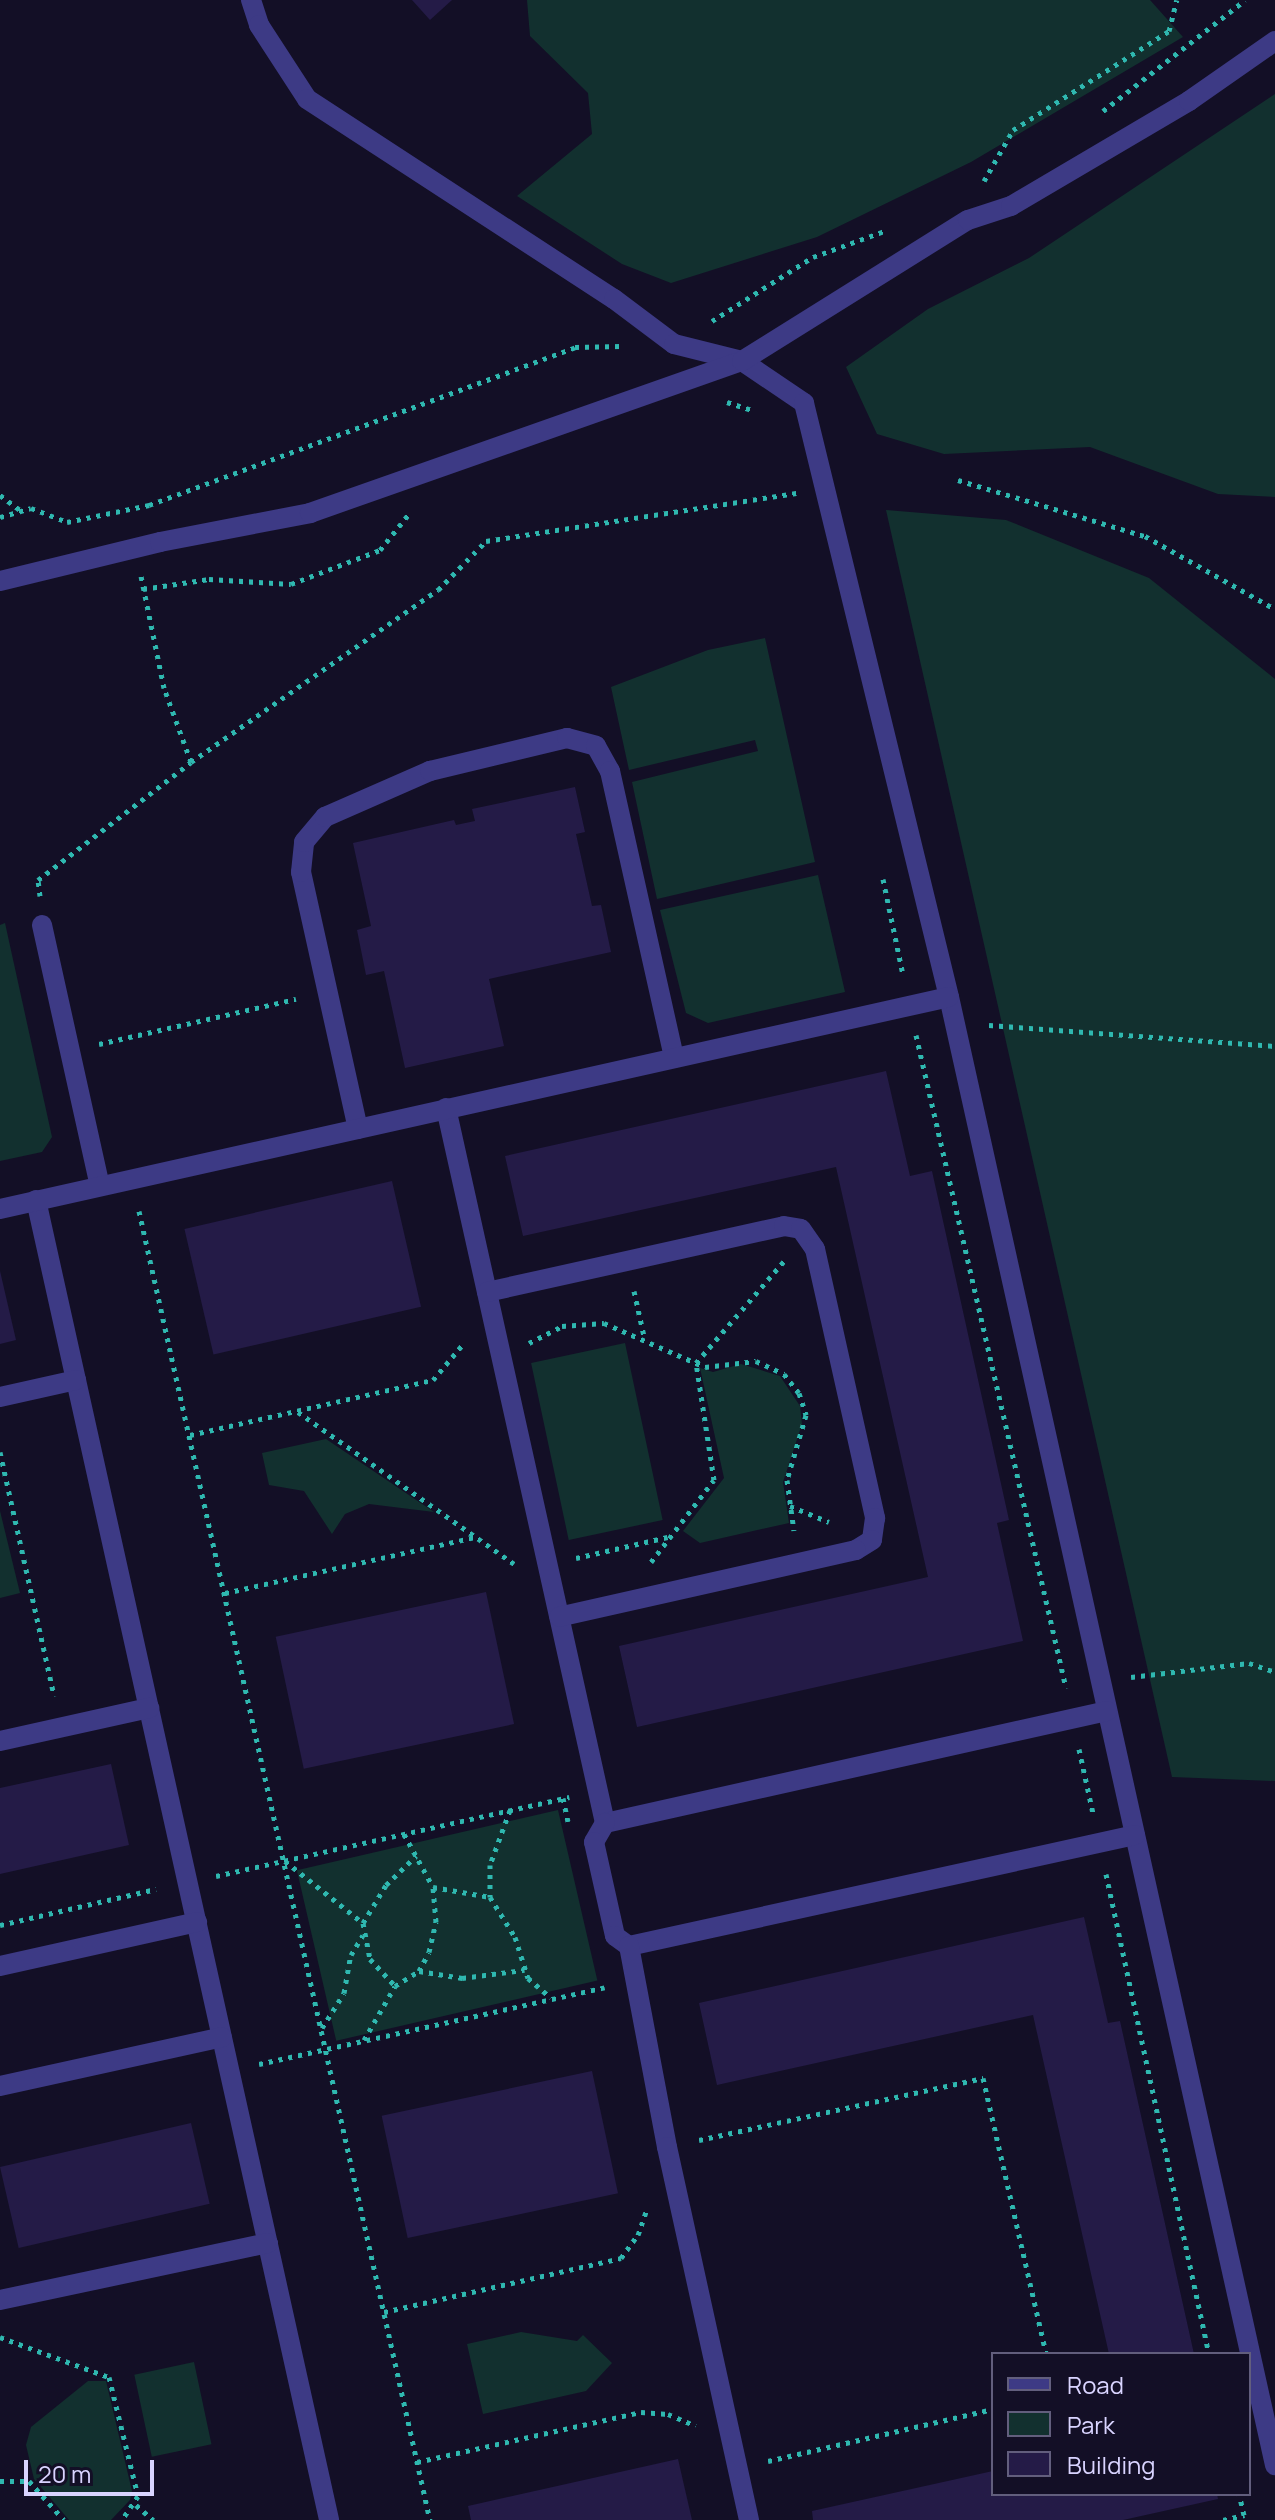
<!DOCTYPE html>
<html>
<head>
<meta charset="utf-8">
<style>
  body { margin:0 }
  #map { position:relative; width:1275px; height:2520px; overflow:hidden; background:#130f26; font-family:Manrope,sans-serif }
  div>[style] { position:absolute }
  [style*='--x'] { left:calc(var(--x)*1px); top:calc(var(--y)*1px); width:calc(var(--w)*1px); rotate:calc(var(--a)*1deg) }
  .green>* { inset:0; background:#12302f; transform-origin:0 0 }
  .building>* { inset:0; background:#241b47; transform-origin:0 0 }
  .path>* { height:5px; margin-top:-2.5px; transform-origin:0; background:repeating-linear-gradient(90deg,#2fb8b0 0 4px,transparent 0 10px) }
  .service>* { height:20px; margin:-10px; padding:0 10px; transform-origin:10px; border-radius:10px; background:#3d3a85 }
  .tertiary>* { height:20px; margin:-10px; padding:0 10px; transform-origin:10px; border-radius:10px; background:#3d3a85 }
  span { translate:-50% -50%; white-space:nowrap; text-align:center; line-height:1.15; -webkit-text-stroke:6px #130f26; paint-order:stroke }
  .legend { position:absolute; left:991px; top:2352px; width:260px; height:144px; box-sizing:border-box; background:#130f26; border:2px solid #625e7d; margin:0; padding:10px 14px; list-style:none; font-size:24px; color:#d9d4ff }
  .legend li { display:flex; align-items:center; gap:16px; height:40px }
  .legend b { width:40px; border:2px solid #625e7d }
  .scale { position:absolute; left:24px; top:2460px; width:130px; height:36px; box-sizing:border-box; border:4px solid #d9d4ff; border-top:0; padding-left:10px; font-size:24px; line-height:28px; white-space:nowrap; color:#d9d4ff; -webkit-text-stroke:6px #130f26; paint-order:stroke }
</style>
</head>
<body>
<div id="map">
  <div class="green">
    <i style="clip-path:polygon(527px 0,1150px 0,1183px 37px,971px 162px,817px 237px,671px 283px,622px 264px,517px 196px,592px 134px,588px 93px,530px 36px)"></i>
    <i style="clip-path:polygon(1275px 94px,1275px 497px,1218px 494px,1090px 447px,944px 454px,877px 434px,846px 367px,928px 309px,1029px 258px)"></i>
    <i style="clip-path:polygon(886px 510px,1006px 520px,1149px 578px,1275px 679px,1275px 1781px,1172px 1777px)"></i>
    <i style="clip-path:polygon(765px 638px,815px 862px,657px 899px,632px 782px,758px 751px,755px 740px,629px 770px,611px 687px,708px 650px)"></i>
    <i style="clip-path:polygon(818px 875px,845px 992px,708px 1023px,686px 1013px,660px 910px)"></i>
    <i style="clip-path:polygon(5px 923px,52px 1137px,42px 1152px,0 1161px,0 925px)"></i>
    <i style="left:625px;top:1343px;width:181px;height:96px;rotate:78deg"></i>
    <i style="clip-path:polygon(741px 1364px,780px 1376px,800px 1406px,802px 1424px,783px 1482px,789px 1523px,700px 1543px,683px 1531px,724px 1478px,700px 1368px,713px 1372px)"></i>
    <i style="clip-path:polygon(326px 1439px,434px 1512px,369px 1504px,345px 1514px,332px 1534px,304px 1491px,269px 1485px,262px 1453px)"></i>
    <i style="clip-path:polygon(0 1511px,20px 1593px,0 1598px)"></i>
    <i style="left:558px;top:1810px;width:175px;height:268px;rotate:77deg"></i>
    <i style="clip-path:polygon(521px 2332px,577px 2341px,583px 2335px,612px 2363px,586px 2391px,483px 2414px,467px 2344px)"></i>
    <i style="left:194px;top:2362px;width:84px;height:61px;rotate:78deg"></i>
    <i style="clip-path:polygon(88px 2381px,106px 2381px,132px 2491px,130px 2500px,111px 2520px,69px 2520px,34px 2479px,26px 2445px,31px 2427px)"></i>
  </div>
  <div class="building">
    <i style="clip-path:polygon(412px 0,452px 0,430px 20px)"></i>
    <i style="clip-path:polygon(575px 787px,585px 832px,576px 834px,592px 906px,601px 905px,611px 952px,489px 979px,504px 1046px,405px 1068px,384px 971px,366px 975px,357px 930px,371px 926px,353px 843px,454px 820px,456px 825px,475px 821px,472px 809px)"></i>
    <i style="clip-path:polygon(886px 1071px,910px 1176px,932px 1171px,1009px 1520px,997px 1523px,1023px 1641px,637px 1727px,619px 1646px,928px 1577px,836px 1167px,523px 1236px,505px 1156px)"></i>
    <i style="left:392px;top:1181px;width:129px;height:213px;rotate:77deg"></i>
    <i style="clip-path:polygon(0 1271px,16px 1340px,0 1344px)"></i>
    <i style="left:486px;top:1592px;width:135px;height:215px;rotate:78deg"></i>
    <i style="clip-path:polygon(111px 1764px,129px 1845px,0 1874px,0 1788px)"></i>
    <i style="clip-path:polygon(1084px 1917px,1108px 2023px,1120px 2021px,1194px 2354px,1109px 2354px,1033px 2015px,717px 2085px,699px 2003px)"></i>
    <i style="left:592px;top:2071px;width:125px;height:215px;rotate:78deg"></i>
    <i style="left:191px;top:2123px;width:83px;height:196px;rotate:77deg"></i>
    <i style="clip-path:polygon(678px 2459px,692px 2520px,471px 2520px,468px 2506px)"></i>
    <i style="clip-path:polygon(993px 2471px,993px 2494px,1217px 2494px,1218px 2499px,1123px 2520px,813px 2520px,812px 2511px)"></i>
  </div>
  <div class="path">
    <i style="--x:1103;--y:111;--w:180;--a:-38"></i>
    <i style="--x:984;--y:181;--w:59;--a:-60.4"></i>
    <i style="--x:1013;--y:130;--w:185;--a:-32.4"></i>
    <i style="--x:1169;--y:31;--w:32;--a:-76"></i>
    <i style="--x:712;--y:321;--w:120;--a:-32.4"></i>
    <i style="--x:813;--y:257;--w:79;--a:-20"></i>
    <i style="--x:727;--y:402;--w:29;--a:18"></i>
    <i style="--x:958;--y:480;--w:195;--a:16.7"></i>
    <i style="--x:1145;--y:536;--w:149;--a:29.3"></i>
    <i style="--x:0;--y:495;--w:25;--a:37"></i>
    <i style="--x:0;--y:517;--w:32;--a:-16"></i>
    <i style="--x:31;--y:508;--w:39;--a:21"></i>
    <i style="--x:67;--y:522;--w:84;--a:-11.7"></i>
    <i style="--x:149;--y:505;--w:454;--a:-20.3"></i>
    <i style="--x:575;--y:347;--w:46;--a:-1.2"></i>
    <i style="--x:143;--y:589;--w:67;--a:-8.6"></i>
    <i style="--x:209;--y:579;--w:82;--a:3.5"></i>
    <i style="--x:291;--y:584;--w:95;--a:-20.9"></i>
    <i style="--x:380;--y:550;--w:45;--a:-51.3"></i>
    <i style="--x:191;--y:762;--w:301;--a:-34.9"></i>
    <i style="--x:438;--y:590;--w:69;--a:-45.6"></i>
    <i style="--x:486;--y:541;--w:314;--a:-8.8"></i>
    <i style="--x:883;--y:879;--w:98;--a:78.2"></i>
    <i style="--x:40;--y:896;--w:16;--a:-97"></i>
    <i style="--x:38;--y:880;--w:193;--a:-37.6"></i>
    <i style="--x:191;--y:762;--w:79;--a:-110"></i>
    <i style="--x:164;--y:688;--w:114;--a:-101.6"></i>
    <i style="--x:989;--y:1025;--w:287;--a:4.2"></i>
    <i style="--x:916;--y:1035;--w:670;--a:77.06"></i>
    <i style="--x:99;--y:1044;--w:202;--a:-12.9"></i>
    <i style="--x:139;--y:1211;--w:1341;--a:77.47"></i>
    <i style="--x:634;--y:1291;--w:46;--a:77.5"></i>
    <i style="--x:529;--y:1343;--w:37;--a:-27"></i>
    <i style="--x:562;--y:1326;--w:42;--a:-4.1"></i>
    <i style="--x:604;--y:1323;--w:110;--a:23.5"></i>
    <i style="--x:705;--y:1367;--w:51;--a:-6.7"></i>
    <i style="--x:756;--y:1361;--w:31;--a:25"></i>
    <i style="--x:784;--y:1374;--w:24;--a:52"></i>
    <i style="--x:799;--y:1393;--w:23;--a:72"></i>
    <i style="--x:806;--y:1415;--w:68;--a:106.3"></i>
    <i style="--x:787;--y:1480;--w:51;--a:82.2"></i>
    <i style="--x:298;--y:1412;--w:264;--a:35.1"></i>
    <i style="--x:190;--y:1435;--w:249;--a:-12.8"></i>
    <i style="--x:433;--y:1380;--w:48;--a:-50"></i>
    <i style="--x:0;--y:1452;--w:250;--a:77.5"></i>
    <i style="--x:790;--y:1506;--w:42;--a:22.3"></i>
    <i style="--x:576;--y:1558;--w:94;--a:-12.9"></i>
    <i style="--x:651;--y:1562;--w:103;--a:-52.5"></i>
    <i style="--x:714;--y:1480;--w:118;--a:-98.7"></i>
    <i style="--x:696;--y:1363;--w:135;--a:-49.2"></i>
    <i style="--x:225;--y:1593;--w:256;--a:-12.6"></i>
    <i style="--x:1131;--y:1677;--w:119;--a:-6.8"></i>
    <i style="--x:1249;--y:1663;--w:28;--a:19"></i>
    <i style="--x:1079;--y:1749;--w:66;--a:77.7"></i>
    <i style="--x:563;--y:1798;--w:24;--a:78"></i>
    <i style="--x:510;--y:1810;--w:59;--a:110"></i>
    <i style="--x:490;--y:1865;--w:32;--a:90"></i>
    <i style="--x:490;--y:1897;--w:47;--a:58"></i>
    <i style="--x:515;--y:1937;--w:43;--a:72.4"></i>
    <i style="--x:528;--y:1978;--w:30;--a:41"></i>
    <i style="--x:404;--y:1834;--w:60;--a:61.3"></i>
    <i style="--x:433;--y:1887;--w:58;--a:10"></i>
    <i style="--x:285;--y:1861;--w:100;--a:38.5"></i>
    <i style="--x:363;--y:1923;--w:44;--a:-58.8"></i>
    <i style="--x:386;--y:1885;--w:42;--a:-44"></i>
    <i style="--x:1106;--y:1874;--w:491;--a:77.9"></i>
    <i style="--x:216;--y:1876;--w:362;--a:-12.6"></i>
    <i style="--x:363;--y:1923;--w:37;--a:79"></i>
    <i style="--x:370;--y:1959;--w:37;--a:47"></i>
    <i style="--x:0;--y:1925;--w:160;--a:-13"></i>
    <i style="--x:419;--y:1971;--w:44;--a:9.2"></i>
    <i style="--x:462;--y:1978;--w:63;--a:-7.4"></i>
    <i style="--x:322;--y:2028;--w:41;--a:-57.8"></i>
    <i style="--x:344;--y:1993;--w:39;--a:-80"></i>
    <i style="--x:351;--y:1955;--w:23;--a:-59"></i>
    <i style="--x:364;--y:2040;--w:62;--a:-60.1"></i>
    <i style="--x:395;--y:1986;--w:28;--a:-32"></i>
    <i style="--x:419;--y:1971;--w:21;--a:-62"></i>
    <i style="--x:429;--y:1952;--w:31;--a:-77"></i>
    <i style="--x:436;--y:1922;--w:35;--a:-95"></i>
    <i style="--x:259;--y:2064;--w:354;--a:-12.5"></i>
    <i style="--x:699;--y:2140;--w:291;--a:-12.3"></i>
    <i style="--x:983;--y:2078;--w:283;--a:77.1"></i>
    <i style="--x:384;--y:2312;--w:243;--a:-12.8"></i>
    <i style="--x:621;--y:2258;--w:29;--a:-54"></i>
    <i style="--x:638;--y:2235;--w:28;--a:-71"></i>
    <i style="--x:0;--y:2337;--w:116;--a:20.2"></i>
    <i style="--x:109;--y:2377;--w:122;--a:76.3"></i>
    <i style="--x:138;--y:2496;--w:29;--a:124"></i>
    <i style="--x:768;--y:2461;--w:231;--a:-13"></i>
    <i style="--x:417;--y:2462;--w:230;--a:-12.6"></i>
    <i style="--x:641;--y:2412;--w:27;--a:4"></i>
    <i style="--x:668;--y:2414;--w:30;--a:23"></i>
    <i style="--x:0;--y:2481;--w:29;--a:0"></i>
    <i style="--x:29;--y:2481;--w:52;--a:48.1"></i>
    <i style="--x:136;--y:2505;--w:23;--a:41"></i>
    <i style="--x:1223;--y:2520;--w:22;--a:-13"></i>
    <i style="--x:1244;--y:2515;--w:22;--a:-103"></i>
  </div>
  <div class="service">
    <i style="--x:251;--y:0;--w:26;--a:72"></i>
    <i style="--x:259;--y:25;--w:88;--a:57"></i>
    <i style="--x:307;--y:99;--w:366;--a:33.1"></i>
    <i style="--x:614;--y:299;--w:75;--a:36.9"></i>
    <i style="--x:674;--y:344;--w:70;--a:14"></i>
    <i style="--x:742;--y:361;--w:75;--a:34.1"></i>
    <i style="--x:804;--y:403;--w:611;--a:76.28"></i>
    <i style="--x:949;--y:997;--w:1504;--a:77.48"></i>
    <i style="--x:42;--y:925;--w:267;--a:77.5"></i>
    <i style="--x:446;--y:1108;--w:732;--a:77.46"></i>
    <i style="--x:358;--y:1129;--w:263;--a:-102.5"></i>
    <i style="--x:301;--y:872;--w:30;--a:-84"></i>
    <i style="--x:304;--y:842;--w:33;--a:-50"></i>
    <i style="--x:325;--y:817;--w:115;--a:-23.7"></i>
    <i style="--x:430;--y:771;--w:141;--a:-13.5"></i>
    <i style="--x:567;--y:738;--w:30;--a:15"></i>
    <i style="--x:596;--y:746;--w:29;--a:61"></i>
    <i style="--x:610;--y:771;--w:294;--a:77.4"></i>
    <i style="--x:36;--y:1200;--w:1352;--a:77.48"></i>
    <i style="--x:0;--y:1209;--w:972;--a:-12.59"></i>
    <i style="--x:487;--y:1292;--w:304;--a:-12.5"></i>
    <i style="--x:784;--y:1226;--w:17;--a:10"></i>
    <i style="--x:801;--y:1229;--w:24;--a:55"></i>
    <i style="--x:815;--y:1249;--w:276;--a:77.4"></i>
    <i style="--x:875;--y:1518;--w:22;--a:98"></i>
    <i style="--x:872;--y:1540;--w:19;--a:148"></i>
    <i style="--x:856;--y:1550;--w:304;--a:167.3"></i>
    <i style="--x:0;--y:1397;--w:78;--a:-12.6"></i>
    <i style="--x:1107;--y:1711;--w:514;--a:167.42"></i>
    <i style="--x:605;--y:1823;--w:22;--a:120"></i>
    <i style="--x:594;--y:1842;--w:96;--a:77.4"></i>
    <i style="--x:615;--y:1936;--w:17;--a:36"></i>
    <i style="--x:629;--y:1946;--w:518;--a:-12.37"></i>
    <i style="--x:0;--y:1741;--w:153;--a:-12.5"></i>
    <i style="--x:629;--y:1946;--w:205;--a:79.3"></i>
    <i style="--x:667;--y:2147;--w:382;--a:77.6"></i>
    <i style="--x:0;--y:1966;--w:202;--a:-12.6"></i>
    <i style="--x:0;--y:2086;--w:227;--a:-12.4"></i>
    <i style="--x:0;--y:2300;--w:274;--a:-12"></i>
  </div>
  <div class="tertiary">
    <i style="--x:0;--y:581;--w:165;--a:-13.7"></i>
    <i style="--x:160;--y:542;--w:153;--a:-10.9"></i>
    <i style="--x:310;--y:513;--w:458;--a:-19.4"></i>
    <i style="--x:742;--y:361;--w:266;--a:-32"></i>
    <i style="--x:968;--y:220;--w:45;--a:-18"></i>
    <i style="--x:1011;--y:206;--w:207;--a:-30.5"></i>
    <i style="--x:1189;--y:101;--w:105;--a:-34.9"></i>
  </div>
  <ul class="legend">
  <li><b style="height:10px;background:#3d3a85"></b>Road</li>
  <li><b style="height:22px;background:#12302f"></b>Park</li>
  <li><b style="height:22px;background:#241b47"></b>Building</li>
  </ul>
  <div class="scale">20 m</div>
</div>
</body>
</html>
